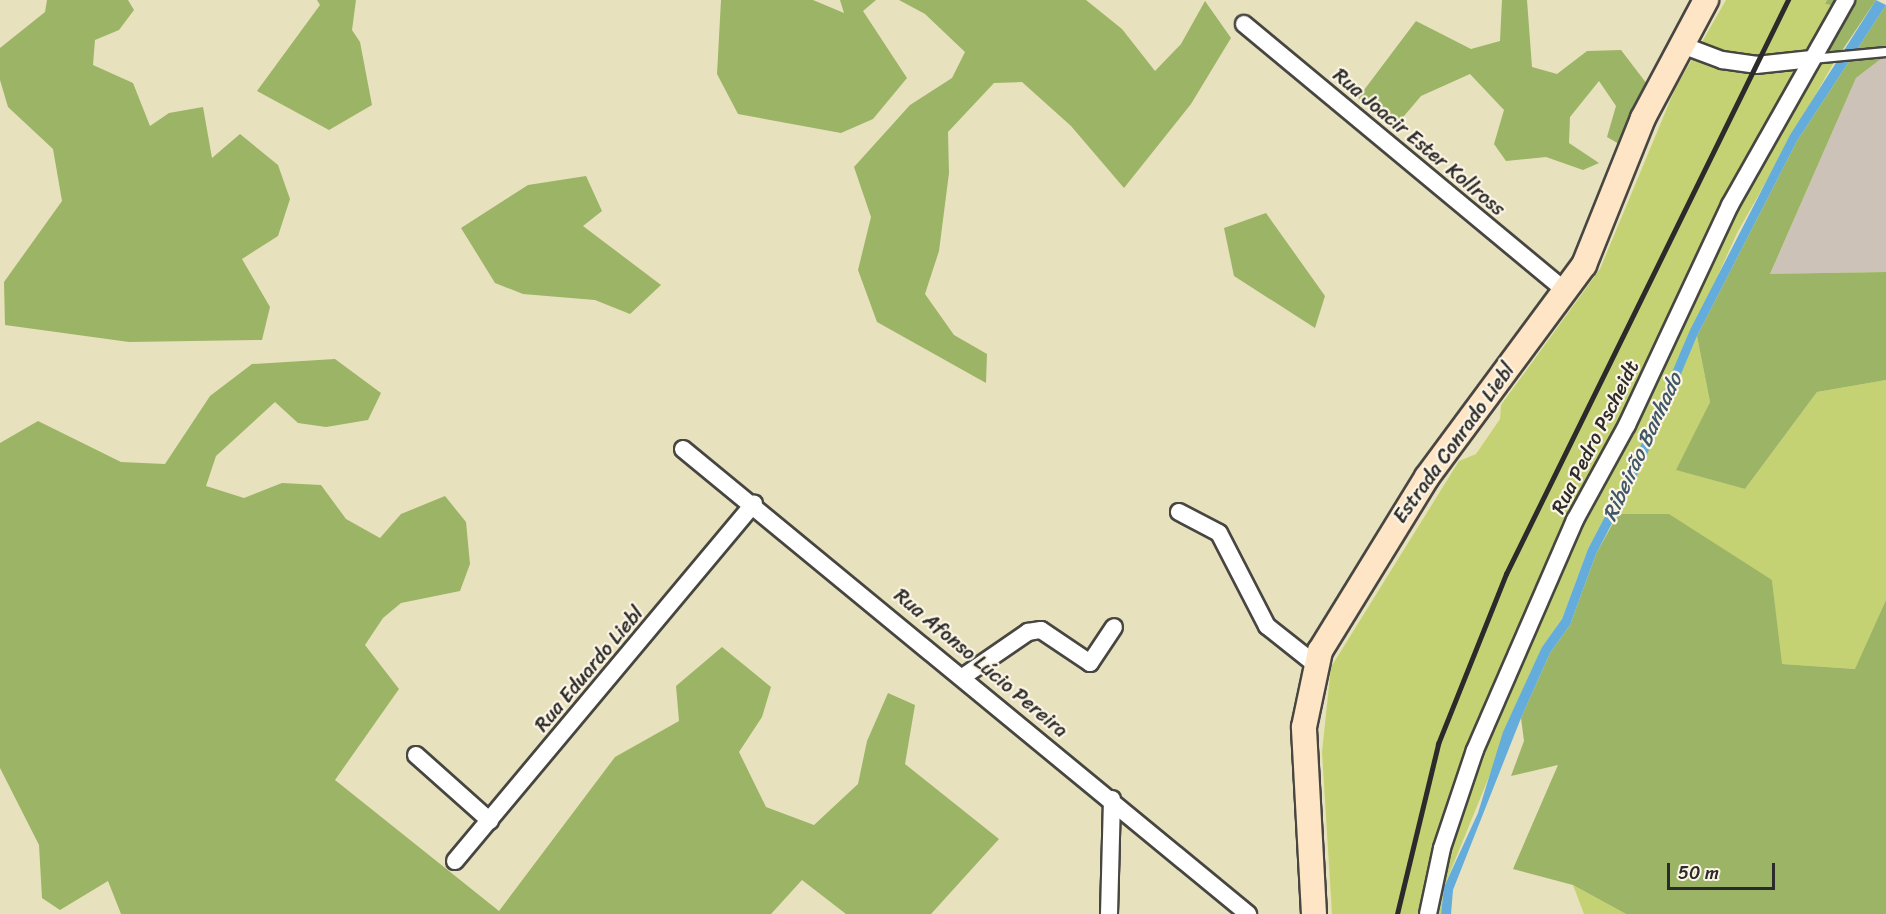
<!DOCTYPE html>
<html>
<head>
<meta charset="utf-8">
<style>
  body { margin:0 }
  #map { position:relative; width:1886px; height:914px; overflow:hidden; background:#e8e1be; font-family:Sriracha,sans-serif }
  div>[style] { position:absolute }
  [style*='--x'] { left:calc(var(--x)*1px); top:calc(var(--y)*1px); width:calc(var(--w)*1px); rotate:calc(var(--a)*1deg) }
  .industrial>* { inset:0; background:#ccc2b8 }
  .green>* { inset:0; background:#c5d273 }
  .forest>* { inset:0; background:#9cb465 }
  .water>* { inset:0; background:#64acdb }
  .roads { filter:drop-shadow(2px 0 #474641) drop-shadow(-2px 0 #474641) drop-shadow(0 2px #474641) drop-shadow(0 -2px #474641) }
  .service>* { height:8px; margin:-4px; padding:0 4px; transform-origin:4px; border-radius:4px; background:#fff }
  .minor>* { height:16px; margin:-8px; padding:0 8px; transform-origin:8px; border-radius:8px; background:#fff }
  .secondary>* { height:24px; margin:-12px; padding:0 12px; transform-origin:12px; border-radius:12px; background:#fee5c5 }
  .rail>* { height:4.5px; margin:-2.25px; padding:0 2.25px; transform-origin:2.25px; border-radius:2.25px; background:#2b2b2b }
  span { translate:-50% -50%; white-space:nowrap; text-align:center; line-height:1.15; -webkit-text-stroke:4.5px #fcf5e5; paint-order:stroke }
  .street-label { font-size:20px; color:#2b2b2b }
  .water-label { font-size:21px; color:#3f5869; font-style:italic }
  .scale { position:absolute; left:1667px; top:863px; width:108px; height:27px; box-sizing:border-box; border:3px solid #2b2b2b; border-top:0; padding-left:8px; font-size:18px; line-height:21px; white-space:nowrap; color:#2b2b2b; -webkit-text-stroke:4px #fcf5e5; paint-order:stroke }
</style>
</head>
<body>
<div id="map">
  <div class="industrial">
    <i style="clip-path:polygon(1886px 55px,1886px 272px,1770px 274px,1856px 78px)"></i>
  </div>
  <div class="green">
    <i style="clip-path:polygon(1726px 0,1827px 0,1825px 4px,1843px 7px,1813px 59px,1833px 64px,1737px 233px,1635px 459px,1588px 549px,1562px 619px,1542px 647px,1444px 887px,1441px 914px,1332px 914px,1322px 752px,1331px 667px,1459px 461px,1476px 454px,1500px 419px,1501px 405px,1600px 269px,1675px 89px)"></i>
    <i style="clip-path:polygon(1697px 336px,1710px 402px,1677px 470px,1745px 489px,1817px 392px,1886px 380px,1886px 600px,1856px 669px,1781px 664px,1772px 580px,1618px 514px)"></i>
    <i style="clip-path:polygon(1573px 885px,1626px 914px,1584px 914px)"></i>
  </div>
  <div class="forest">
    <i style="clip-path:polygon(47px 0,128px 0,134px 10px,119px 30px,95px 40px,93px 65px,133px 83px,150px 126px,169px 113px,203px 107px,212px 158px,240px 134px,278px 165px,290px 199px,278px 236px,242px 259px,270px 307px,262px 340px,129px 342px,5px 325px,4px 282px,62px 201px,53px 149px,8px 107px,0 80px,0 48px,45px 12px)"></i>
    <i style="clip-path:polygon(317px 0,356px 0,352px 30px,360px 42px,372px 105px,329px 130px,257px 91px,320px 5px)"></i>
    <i style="clip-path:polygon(721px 0,813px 0,844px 13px,840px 0,876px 0,863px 11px,907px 78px,873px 119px,841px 133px,738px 114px,717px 74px)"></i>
    <i style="clip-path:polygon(899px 0,1086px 0,1122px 29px,1155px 71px,1181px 44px,1205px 1px,1231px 38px,1191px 104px,1124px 188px,1071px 126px,1022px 82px,994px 83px,948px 132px,949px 173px,939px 251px,925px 294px,954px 335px,987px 354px,986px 383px,877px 322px,858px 270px,871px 217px,854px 167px,910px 105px,952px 78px,965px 52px,925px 14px)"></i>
    <i style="clip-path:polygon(1502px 0,1527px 0,1532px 67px,1557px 74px,1587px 51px,1621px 50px,1647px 84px,1619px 144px,1607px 137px,1616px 106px,1599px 81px,1570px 117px,1569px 143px,1599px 163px,1583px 170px,1546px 157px,1506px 161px,1494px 144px,1504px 110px,1470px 74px,1421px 96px,1393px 129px,1358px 98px,1416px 21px,1471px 49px,1500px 41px)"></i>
    <i style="clip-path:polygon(1827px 0,1876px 0,1833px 64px,1812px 59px,1842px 7px,1825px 4px)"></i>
    <i style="clip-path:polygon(1886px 5px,1886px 55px,1856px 78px,1770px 274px,1886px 272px,1886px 380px,1817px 392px,1745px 489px,1676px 470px,1710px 402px,1697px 336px,1797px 141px)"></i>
    <i style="clip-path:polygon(586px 176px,602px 211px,583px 226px,661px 285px,630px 314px,595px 300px,523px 294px,495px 283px,461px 228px,528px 185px)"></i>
    <i style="clip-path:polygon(1266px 213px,1325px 296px,1315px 328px,1234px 276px,1224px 228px)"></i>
    <i style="clip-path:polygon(335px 359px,381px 393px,368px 420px,326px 427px,298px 423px,275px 402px,216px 456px,206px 486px,244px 498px,282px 483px,321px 485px,346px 519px,380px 538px,401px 514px,445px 496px,466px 522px,470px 564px,460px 591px,401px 603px,383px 618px,365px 645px,399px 689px,335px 780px,499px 911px,615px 757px,679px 721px,676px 686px,722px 647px,771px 687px,762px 717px,739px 752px,766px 807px,814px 825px,858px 784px,867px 741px,888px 693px,915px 705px,905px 764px,999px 839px,931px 914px,846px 914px,802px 880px,771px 914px,121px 914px,108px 881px,60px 910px,42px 898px,39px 845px,0 768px,0 443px,38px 421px,121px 462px,165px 464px,210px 396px,252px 364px)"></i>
    <i style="clip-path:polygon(1618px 514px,1669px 514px,1772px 580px,1782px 664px,1855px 669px,1886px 600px,1886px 914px,1626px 914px,1573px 885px,1513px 869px,1558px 765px,1511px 776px,1524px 741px,1521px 718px,1550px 653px,1570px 625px,1596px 554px)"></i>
  </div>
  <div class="water">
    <i style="clip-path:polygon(1876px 0,1886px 5px,1797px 141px,1697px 336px,1643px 464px,1596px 554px,1570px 625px,1550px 653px,1521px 718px,1453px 890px,1451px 914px,1441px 914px,1444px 887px,1478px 813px,1503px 732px,1542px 647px,1562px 619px,1588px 549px,1635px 459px,1690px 330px,1790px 135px)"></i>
  </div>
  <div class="roads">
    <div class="service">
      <i style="--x:1812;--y:59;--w:74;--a:-5.4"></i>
    </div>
    <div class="minor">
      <i style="--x:1244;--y:24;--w:420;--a:39.7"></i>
      <i style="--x:1682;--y:45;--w:43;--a:20.6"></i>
      <i style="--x:1722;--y:60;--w:34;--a:8"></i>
      <i style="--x:1756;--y:65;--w:56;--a:-6.1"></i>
      <i style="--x:683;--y:449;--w:732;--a:39.45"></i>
      <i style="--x:1179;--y:512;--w:45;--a:27.7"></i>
      <i style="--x:1219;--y:533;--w:105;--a:62.7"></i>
      <i style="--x:1267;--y:626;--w:61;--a:38.4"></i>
      <i style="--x:964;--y:676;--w:78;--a:-34.5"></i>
      <i style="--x:1028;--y:632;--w:13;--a:-9"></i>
      <i style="--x:1041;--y:630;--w:59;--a:34"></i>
      <i style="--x:1090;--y:663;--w:43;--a:-56.3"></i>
      <i style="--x:416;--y:755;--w:99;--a:41.7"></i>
      <i style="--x:455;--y:861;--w:466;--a:-50.1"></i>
      <i style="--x:1109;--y:914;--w:115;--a:-88.5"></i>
      <i style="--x:1428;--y:914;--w:67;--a:-78"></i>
      <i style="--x:1442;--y:848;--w:103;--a:-71.4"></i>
      <i style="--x:1475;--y:750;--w:251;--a:-66.5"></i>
      <i style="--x:1575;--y:520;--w:108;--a:-61.3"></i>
      <i style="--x:1627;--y:425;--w:243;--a:-64.9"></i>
      <i style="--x:1730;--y:205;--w:236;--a:-60.5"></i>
    </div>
    <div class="secondary">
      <i style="--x:1314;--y:914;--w:187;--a:-93.1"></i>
      <i style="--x:1304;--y:727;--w:78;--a:-78.1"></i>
      <i style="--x:1320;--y:651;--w:204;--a:-58.4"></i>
      <i style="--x:1427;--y:477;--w:264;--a:-53.5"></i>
      <i style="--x:1584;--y:265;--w:158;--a:-68.1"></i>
      <i style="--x:1643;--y:118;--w:134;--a:-61.9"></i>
    </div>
  </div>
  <div class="rail">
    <i style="--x:1397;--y:914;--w:175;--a:-76.4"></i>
    <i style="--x:1438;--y:744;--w:183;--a:-68.2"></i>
    <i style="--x:1506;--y:574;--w:640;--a:-63.84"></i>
  </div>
  <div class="street-label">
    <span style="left:1419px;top:142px;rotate:40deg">Rua Joacir Ester Kollross</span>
    <span style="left:1595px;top:437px;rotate:-63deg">Rua Pedro Pscheidt</span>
    <span style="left:1454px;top:443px;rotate:-54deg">Estrada Conrado Liebl</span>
    <span style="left:981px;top:663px;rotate:40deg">Rua Afonso Lúcio Pereira</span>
    <span style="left:589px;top:669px;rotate:-50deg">Rua Eduardo Liebl</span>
  </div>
  <div class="water-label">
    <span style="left:1642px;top:447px;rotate:-65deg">Ribeirão Banhado</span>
  </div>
  <div class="scale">50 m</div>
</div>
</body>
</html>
